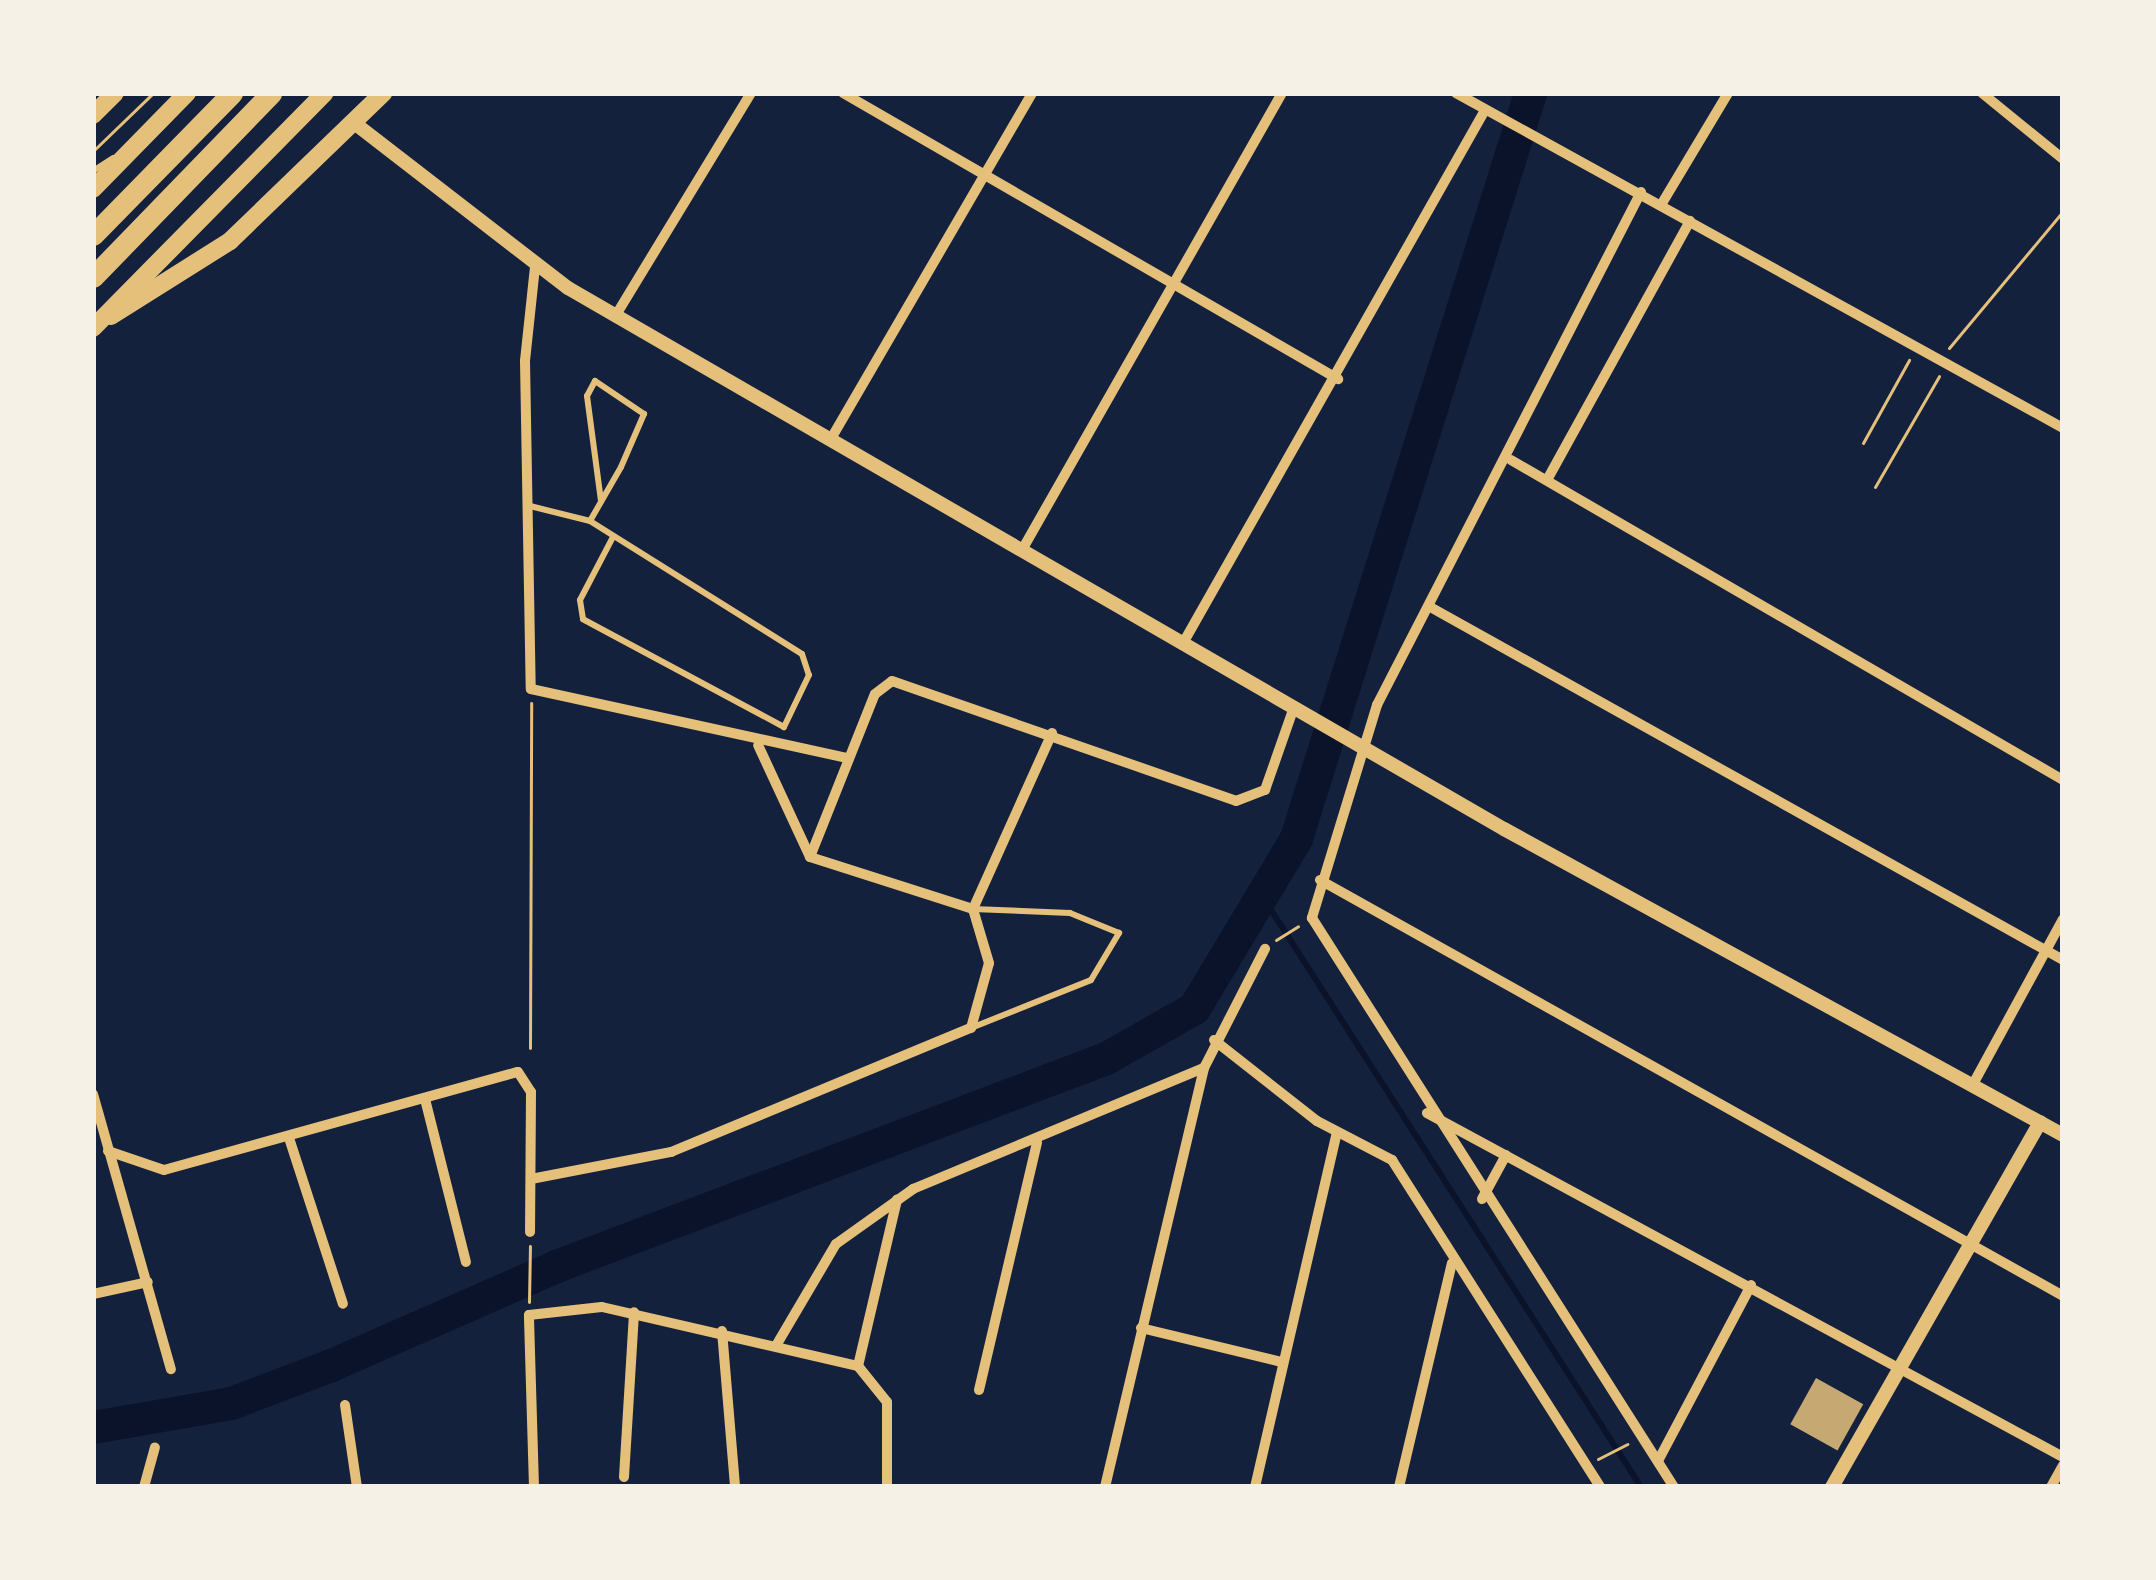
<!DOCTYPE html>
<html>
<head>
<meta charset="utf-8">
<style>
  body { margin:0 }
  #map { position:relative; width:2156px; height:1580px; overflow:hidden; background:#14213d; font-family:"Work Sans",sans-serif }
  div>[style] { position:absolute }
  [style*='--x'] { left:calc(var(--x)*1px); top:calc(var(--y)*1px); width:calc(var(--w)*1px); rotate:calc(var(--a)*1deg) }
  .stream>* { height:6px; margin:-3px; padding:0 3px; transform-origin:3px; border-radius:3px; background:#0b132b }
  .river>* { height:33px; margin:-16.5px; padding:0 16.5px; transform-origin:16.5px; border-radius:16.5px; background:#0b132b }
  .building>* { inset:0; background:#c6a872; transform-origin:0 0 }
  .path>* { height:3px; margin:-1.5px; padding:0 1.5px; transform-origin:1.5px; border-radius:1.5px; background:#e5c07b }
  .service>* { height:6px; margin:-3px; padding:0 3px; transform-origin:3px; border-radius:3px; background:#e5c07b }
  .minor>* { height:10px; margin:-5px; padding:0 5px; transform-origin:5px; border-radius:5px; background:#e5c07b }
  .tertiary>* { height:14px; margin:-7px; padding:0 7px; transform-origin:7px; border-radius:7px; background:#e5c07b }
  .primary>* { height:18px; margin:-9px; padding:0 9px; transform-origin:9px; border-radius:9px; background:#e5c07b }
  .trunk>* { height:18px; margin:-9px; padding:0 9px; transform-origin:9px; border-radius:9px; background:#e5c07b }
  .motorway>* { height:21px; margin:-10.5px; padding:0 10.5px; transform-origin:10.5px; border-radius:10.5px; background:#e5c07b }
  span { translate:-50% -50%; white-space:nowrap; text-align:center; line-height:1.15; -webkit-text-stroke:12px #f6f1e7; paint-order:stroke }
  .frame { position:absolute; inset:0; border:96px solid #f6f1e7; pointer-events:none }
</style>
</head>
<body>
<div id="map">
  <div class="stream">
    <i style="--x:1264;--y:899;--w:698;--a:57.33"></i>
  </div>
  <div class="river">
    <i style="--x:93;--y:1427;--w:140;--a:-9.9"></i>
    <i style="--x:231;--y:1403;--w:107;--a:-20.8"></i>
    <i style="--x:331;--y:1365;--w:246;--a:-23.7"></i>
    <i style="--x:556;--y:1266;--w:588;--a:-20.72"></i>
    <i style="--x:1106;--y:1058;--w:101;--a:-29.6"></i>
    <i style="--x:1194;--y:1008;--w:198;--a:-59"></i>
    <i style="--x:1296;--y:838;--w:781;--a:-72.56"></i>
  </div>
  <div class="building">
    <i style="left:1816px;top:1378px;width:54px;height:53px;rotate:29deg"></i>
  </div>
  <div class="path">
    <i style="--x:93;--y:151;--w:83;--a:-44"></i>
    <i style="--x:1949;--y:348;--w:178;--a:-50.2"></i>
    <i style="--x:1863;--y:443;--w:95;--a:-61"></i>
    <i style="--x:1875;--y:487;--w:128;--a:-60"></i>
    <i style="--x:1276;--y:940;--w:26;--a:-32"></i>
    <i style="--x:530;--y:1048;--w:345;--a:-89.8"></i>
    <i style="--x:529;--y:1302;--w:56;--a:-89"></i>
    <i style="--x:1598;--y:1459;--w:33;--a:-27"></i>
  </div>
  <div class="service">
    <i style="--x:93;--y:171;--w:24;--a:-33"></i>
    <i style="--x:530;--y:506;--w:62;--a:14"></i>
    <i style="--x:590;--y:521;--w:250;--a:32.1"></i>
    <i style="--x:802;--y:654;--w:22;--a:72"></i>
    <i style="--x:809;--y:675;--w:58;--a:115.7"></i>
    <i style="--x:784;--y:727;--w:228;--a:-151.8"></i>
    <i style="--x:583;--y:619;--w:19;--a:-99"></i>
    <i style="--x:580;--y:600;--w:71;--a:-62.4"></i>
    <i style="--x:590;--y:521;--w:62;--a:-60.1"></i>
    <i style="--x:621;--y:467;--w:58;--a:-66.5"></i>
    <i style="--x:644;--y:414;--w:59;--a:-146"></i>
    <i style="--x:595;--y:381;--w:17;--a:118"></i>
    <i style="--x:587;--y:396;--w:106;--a:82.4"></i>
    <i style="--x:971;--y:1028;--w:129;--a:-21.8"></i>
    <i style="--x:1091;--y:980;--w:55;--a:-59.2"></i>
    <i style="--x:1119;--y:933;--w:53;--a:-157.8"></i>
    <i style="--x:1070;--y:913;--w:97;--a:-177.6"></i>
  </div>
  <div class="minor">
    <i style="--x:843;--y:93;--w:572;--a:30.02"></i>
    <i style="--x:1456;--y:93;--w:693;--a:28.89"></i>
    <i style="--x:1982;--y:93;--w:104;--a:39.2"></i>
    <i style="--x:1641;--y:192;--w:577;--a:117.23"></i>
    <i style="--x:1377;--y:705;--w:223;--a:107"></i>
    <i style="--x:1312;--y:918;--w:674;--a:57.54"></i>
    <i style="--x:1661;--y:205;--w:131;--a:-59.1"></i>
    <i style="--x:535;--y:267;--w:95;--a:96.1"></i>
    <i style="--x:525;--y:361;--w:328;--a:89"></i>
    <i style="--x:531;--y:689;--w:324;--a:12.3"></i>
    <i style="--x:616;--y:315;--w:260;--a:-58.7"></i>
    <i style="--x:832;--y:437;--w:398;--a:-59.8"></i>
    <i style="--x:1511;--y:460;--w:638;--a:30.1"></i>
    <i style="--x:1547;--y:480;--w:296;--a:-61.1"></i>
    <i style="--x:1022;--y:550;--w:526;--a:-60.36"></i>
    <i style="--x:1432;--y:608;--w:723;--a:29.15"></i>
    <i style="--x:1182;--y:645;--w:615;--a:-60.47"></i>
    <i style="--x:810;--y:857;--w:175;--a:-68.3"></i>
    <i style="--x:875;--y:694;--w:21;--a:-37"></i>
    <i style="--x:892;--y:681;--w:364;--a:19.2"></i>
    <i style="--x:1236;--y:801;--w:31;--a:-21"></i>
    <i style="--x:1265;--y:790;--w:88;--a:-70.7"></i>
    <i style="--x:1320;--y:880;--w:852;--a:29.24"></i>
    <i style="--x:973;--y:909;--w:193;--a:-65.8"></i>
    <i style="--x:1214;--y:1040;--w:131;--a:38.2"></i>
    <i style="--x:1317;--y:1121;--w:85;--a:27.5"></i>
    <i style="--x:1392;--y:1160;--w:388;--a:57.5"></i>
    <i style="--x:1972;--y:1086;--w:190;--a:-61.4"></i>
    <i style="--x:93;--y:1094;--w:286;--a:74.2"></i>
    <i style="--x:425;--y:1099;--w:168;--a:75.9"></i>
    <i style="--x:1427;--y:1113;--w:723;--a:28.41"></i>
    <i style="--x:290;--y:1141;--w:171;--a:72"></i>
    <i style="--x:108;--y:1151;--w:59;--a:18.7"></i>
    <i style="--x:164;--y:1170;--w:367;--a:-15.5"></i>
    <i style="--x:518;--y:1072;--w:24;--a:57"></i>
    <i style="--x:531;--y:1092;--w:140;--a:90.4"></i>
    <i style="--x:531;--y:1179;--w:143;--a:-10.9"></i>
    <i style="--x:671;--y:1152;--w:325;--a:-22.5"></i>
    <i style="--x:971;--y:1028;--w:67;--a:-74.5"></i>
    <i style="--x:989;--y:963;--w:56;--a:-106.5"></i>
    <i style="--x:973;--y:909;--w:171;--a:-162.3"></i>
    <i style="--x:810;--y:857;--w:123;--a:-114.9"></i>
    <i style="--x:1482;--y:1199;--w:50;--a:-61.4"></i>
    <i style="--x:93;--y:1294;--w:56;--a:-12.3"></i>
    <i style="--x:1141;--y:1328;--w:145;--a:13.6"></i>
    <i style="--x:722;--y:1331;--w:157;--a:85.2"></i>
    <i style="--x:777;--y:1344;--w:116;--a:-59.5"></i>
    <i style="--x:836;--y:1244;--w:95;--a:-35.5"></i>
    <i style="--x:913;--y:1189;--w:315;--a:-22.6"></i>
    <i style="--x:858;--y:1366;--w:171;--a:-76.8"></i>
    <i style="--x:979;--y:1390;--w:254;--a:-76.8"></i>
    <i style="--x:345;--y:1405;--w:83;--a:81.7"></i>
    <i style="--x:1658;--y:1461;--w:199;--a:-62.1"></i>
    <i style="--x:624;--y:1477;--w:165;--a:-86.5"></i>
    <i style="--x:144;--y:1487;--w:41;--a:-74.6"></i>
    <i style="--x:534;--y:1487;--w:172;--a:-91.7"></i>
    <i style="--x:529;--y:1315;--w:73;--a:-6.3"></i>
    <i style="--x:602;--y:1307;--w:263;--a:13"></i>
    <i style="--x:858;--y:1366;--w:46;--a:51.1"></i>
    <i style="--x:887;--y:1402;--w:85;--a:90"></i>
    <i style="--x:1105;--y:1487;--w:431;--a:-76.7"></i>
    <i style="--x:1204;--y:1068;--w:134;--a:-62.9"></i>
    <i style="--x:1255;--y:1487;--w:364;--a:-77"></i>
    <i style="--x:1399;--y:1487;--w:230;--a:-76.7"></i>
    <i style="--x:2051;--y:1487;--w:25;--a:-61"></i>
  </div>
  <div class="tertiary">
    <i style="--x:353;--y:122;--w:272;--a:37.7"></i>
    <i style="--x:568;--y:288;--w:1081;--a:30.03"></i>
    <i style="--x:1504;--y:829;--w:637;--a:28.7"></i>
    <i style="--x:1832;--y:1487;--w:420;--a:-60.3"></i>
  </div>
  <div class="primary">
    <i style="--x:93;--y:115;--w:31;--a:-45"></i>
    <i style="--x:111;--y:316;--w:141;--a:-32.2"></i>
    <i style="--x:230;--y:241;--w:213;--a:-44"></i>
  </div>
  <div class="trunk">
    <i style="--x:93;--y:189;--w:134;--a:-45.6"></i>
    <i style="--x:93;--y:328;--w:330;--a:-45.4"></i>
  </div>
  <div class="motorway">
    <i style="--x:93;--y:235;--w:199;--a:-45.6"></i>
    <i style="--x:93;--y:277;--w:256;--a:-45.9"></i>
  </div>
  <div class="frame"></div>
</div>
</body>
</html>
